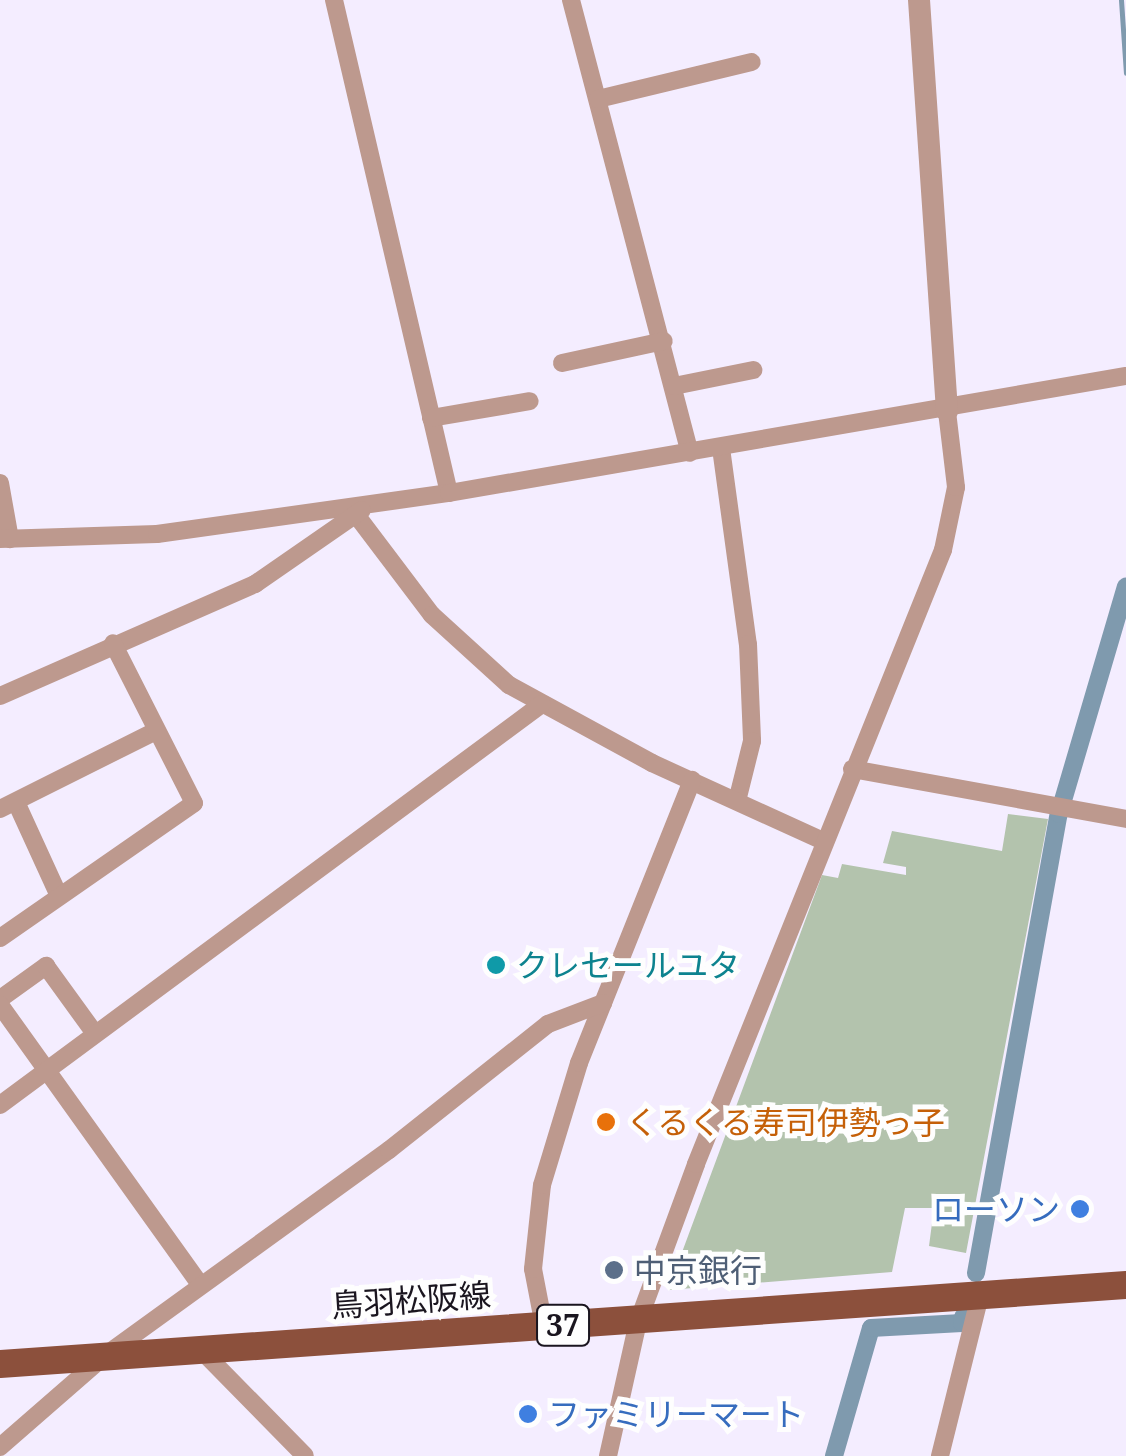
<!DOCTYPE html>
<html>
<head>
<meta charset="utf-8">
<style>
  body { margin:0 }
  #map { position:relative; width:1126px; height:1456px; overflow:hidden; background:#f4edff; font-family:"Noto Serif","Noto Sans JP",serif }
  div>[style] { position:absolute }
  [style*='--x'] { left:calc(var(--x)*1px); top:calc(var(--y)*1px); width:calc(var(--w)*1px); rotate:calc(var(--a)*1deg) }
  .green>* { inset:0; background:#b3c3ad }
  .stream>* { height:5px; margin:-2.5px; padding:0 2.5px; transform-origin:2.5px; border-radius:2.5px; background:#7f9aae }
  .canal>* { height:18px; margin:-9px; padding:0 9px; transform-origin:9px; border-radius:9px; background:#7f9aae }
  .minor>* { height:18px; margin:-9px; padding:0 9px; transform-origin:9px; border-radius:9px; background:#bd998e }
  .tertiary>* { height:22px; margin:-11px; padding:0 11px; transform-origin:11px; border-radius:11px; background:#bd998e }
  .primary>* { height:28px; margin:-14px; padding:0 14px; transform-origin:14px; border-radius:14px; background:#8c503c }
  .dots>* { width:28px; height:28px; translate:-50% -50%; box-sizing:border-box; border:5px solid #fefefe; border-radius:50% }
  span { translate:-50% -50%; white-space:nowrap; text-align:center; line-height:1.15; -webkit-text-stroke:10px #fefefe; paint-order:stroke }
  .shield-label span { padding:2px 8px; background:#fefefe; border:2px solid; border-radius:8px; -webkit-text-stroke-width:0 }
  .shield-label { font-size:30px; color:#1a151f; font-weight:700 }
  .culture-label { font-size:32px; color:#0d838f }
  .left { translate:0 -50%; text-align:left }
  .food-label { font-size:32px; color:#c56008 }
  .shop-label { font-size:32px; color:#366cbe }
  .right { translate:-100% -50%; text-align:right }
  .service-label { font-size:32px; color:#4e5e75 }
  .street-label { font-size:32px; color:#1a151f }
</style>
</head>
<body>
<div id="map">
  <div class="green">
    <i style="clip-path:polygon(1008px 814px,1048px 819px,966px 1253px,929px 1246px,934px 1208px,905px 1208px,892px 1272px,668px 1290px,822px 875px,838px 878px,842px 864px,906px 875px,906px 867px,883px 863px,892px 831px,1002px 851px)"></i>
  </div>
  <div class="stream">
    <i style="--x:1121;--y:0;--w:73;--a:86.1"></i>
  </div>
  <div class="canal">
    <i style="--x:976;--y:1273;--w:466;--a:-79.8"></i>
    <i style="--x:1059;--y:814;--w:237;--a:-73.6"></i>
    <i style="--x:834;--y:1456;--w:133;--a:-73.9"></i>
    <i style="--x:871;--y:1328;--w:91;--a:-3.1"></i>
    <i style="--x:962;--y:1323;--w:6;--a:-81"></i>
  </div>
  <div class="minor">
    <i style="--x:334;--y:0;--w:506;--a:76.87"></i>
    <i style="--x:571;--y:0;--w:468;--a:75.3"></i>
    <i style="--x:598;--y:99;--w:158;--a:-13.5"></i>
    <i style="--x:562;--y:363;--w:104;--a:-12.2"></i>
    <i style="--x:674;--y:386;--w:81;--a:-11.4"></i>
    <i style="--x:431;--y:418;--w:100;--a:-9.7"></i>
    <i style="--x:721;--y:448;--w:198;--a:82.2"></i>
    <i style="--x:748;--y:644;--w:97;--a:87.6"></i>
    <i style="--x:752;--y:741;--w:62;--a:104"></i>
    <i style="--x:0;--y:483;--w:57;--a:79.9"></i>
    <i style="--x:357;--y:516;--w:124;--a:52.9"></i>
    <i style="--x:432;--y:615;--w:104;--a:42.3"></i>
    <i style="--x:509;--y:685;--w:163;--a:28.6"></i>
    <i style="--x:652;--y:763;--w:186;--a:24.5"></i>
    <i style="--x:0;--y:539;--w:157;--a:-1.8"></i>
    <i style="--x:157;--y:534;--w:295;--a:-8"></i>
    <i style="--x:449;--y:493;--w:687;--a:-9.81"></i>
    <i style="--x:0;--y:696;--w:279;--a:-23.7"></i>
    <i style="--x:255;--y:584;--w:130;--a:-34.7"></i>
    <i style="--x:852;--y:769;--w:279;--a:10.3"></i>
    <i style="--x:16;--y:802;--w:103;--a:65.4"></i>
    <i style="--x:0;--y:809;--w:174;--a:-26.6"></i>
    <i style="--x:0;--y:938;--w:236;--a:-34.8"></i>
    <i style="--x:194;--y:803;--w:179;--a:-116.9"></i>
    <i style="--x:0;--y:999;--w:57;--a:-35.7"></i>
    <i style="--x:46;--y:966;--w:80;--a:54.1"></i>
    <i style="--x:0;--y:1005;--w:343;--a:54.4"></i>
    <i style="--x:0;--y:1105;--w:674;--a:-36.5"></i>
    <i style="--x:544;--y:1326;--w:58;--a:-100.9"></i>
    <i style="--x:533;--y:1269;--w:84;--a:-83.9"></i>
    <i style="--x:542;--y:1185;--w:127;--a:-73.1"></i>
    <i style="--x:579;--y:1063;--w:305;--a:-68.2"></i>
    <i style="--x:201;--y:1350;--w:148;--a:45.5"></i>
    <i style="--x:0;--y:1447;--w:137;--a:-41.1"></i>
    <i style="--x:103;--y:1357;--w:353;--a:-35.9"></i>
    <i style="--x:389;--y:1150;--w:203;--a:-38.4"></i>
    <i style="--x:548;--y:1024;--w:59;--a:-20.9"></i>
    <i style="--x:608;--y:1456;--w:137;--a:-77.4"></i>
    <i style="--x:638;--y:1322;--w:168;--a:-69.8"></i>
    <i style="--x:696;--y:1164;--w:662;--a:-68.09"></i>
    <i style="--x:943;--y:550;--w:64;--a:-78.3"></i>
    <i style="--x:956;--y:487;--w:77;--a:-96.8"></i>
    <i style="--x:940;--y:1456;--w:170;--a:-76"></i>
  </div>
  <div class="tertiary">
    <i style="--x:919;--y:0;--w:412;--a:86.1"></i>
  </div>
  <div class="primary">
    <i style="--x:0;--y:1364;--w:1129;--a:-4.01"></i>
  </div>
  <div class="dots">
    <i style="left:496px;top:965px;background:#0f9aa8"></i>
    <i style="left:606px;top:1122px;background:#e8710a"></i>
    <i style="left:1080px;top:1209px;background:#3f7fe0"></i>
    <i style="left:614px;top:1270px;background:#5c6f8a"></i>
    <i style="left:528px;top:1414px;background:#3f7fe0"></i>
  </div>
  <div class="shield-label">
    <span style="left:563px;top:1325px">37</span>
  </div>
  <div class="culture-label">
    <span class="left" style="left:516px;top:965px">クレセールユタ</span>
  </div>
  <div class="food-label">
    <span class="left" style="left:626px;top:1122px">くるくる寿司伊勢っ子</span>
  </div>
  <div class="shop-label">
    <span class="right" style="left:1060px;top:1209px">ローソン</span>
    <span class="left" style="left:548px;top:1414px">ファミリーマート</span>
  </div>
  <div class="service-label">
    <span class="left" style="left:634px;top:1270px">中京銀行</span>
  </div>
  <div class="street-label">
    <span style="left:411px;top:1300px;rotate:-4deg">鳥羽松阪線</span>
  </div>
</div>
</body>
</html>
